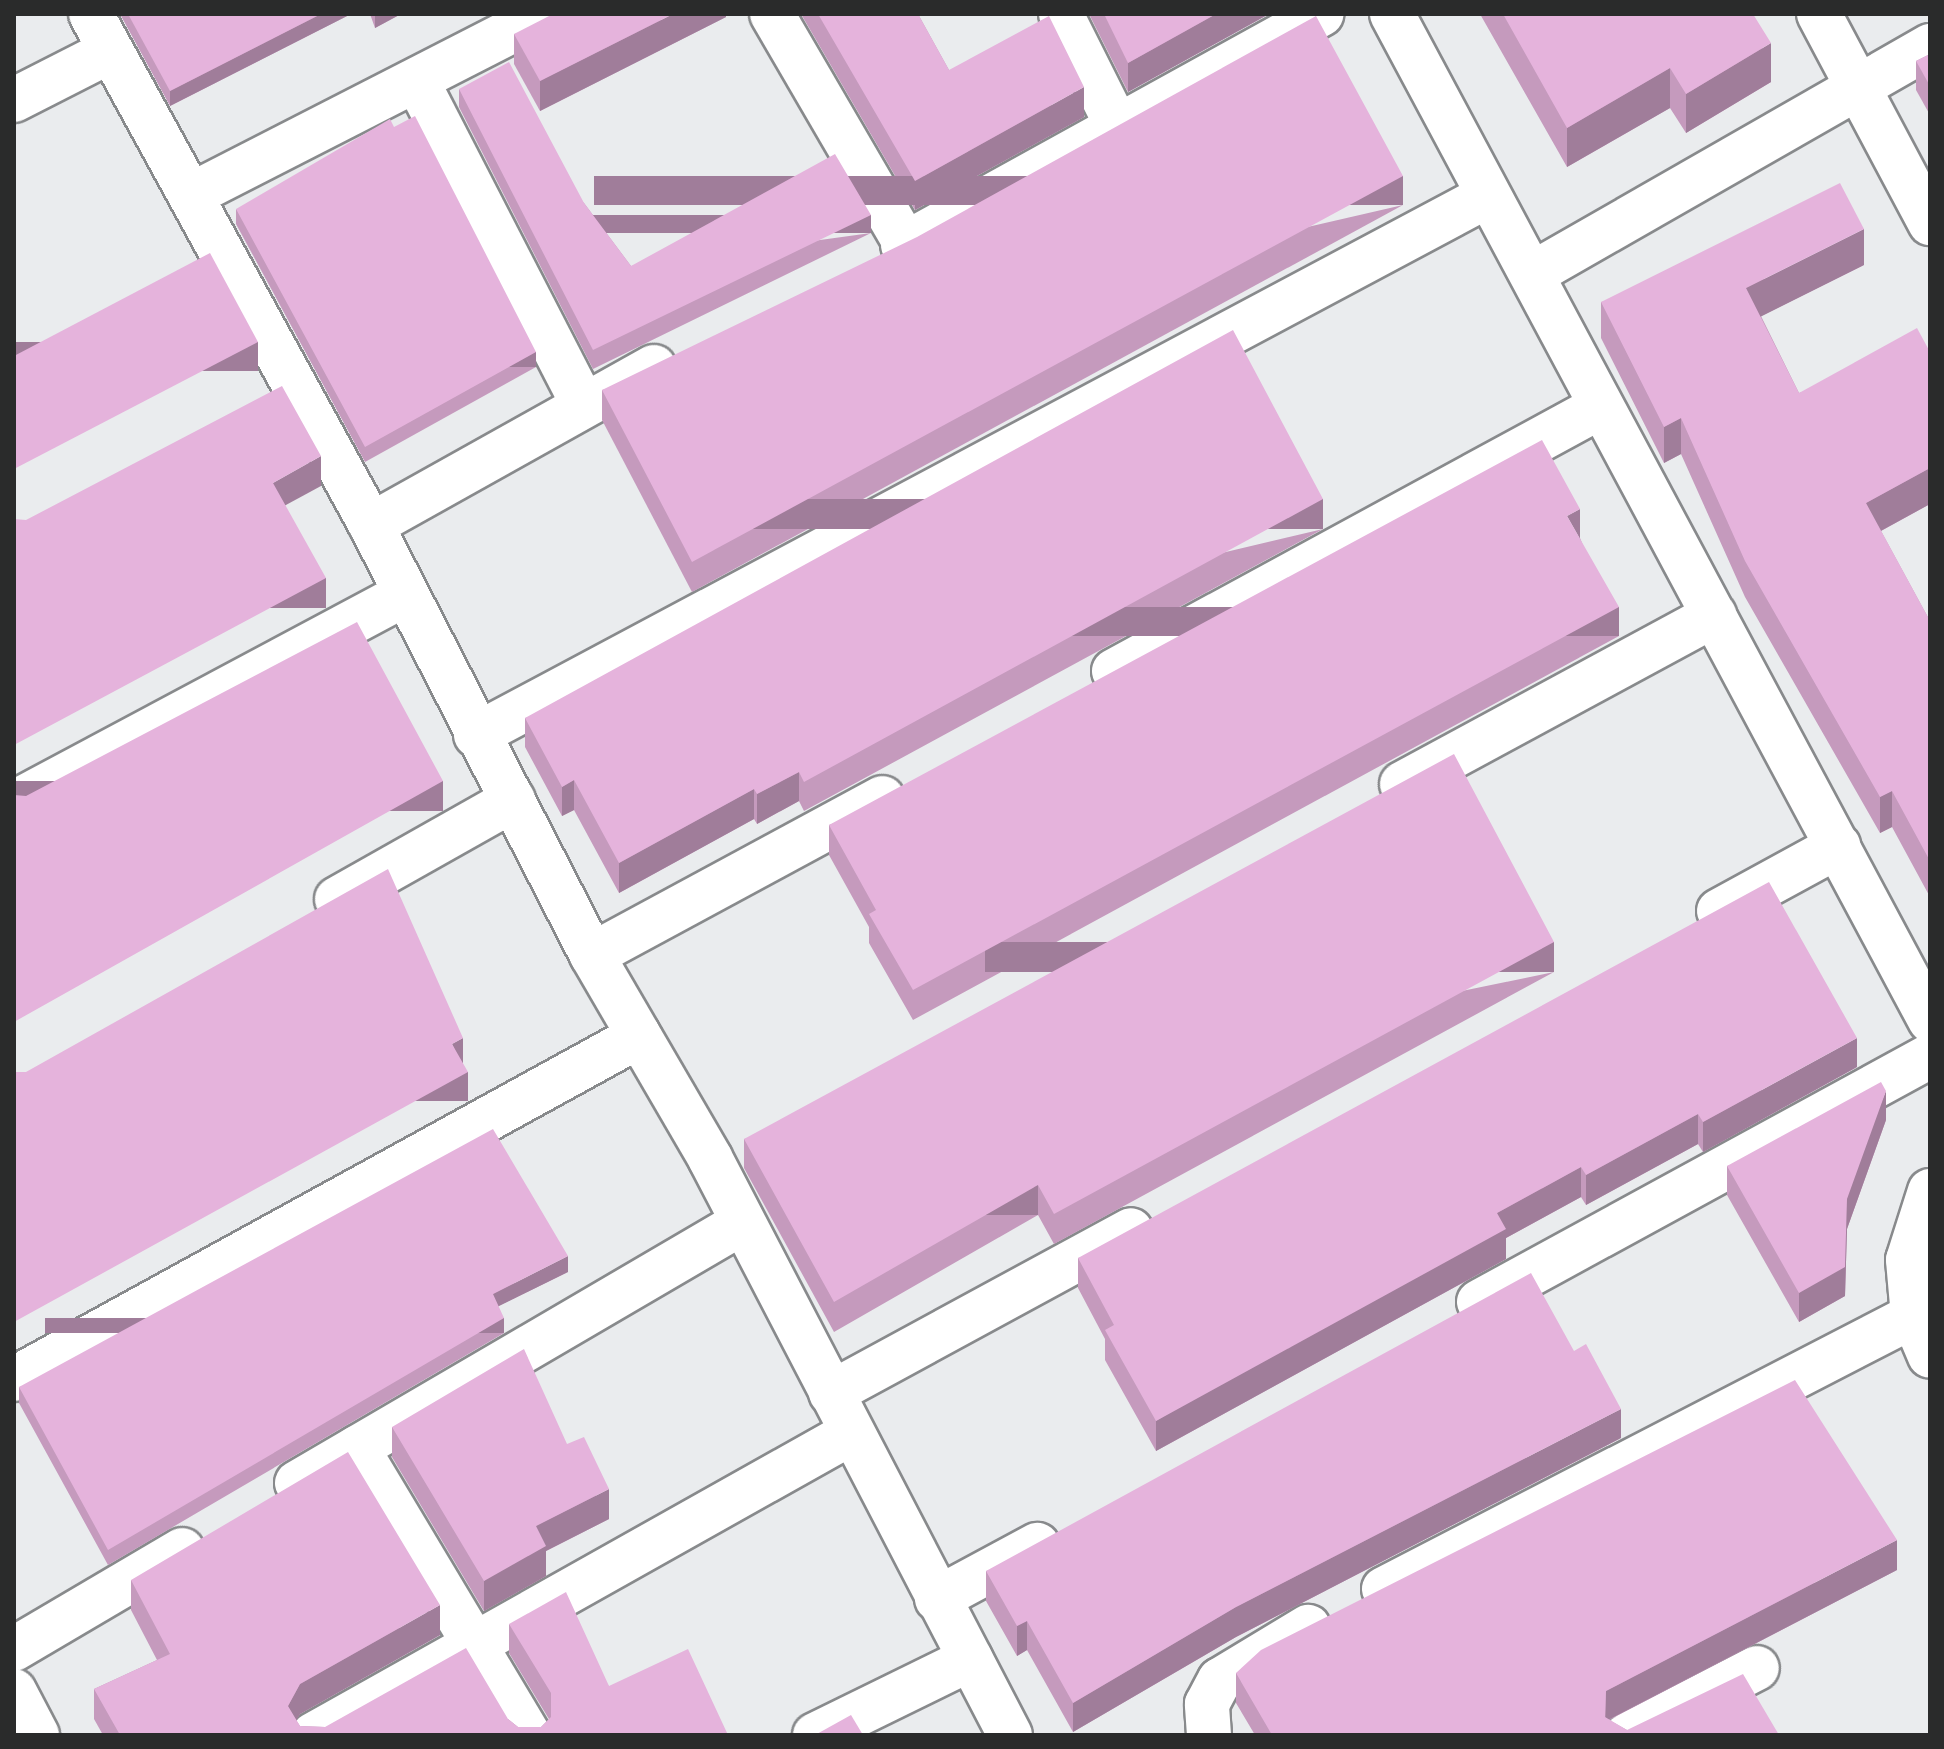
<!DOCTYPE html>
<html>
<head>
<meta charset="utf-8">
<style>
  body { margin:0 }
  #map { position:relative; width:1944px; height:1749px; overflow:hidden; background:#eaecee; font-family:Helvetica,sans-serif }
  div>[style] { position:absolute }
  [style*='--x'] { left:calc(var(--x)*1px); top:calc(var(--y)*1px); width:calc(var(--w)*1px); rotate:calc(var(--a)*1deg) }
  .roads { filter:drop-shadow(2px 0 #888a8c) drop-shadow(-2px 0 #888a8c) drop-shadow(0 2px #888a8c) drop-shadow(0 -2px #888a8c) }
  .street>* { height:44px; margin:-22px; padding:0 22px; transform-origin:22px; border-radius:22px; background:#fff }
  .wall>* { inset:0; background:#c59abd }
  .shaded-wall>* { inset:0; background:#a07d9a; transform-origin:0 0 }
  .building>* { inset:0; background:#e5b3dc }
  span { translate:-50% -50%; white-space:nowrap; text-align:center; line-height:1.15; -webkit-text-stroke:6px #f7f9fb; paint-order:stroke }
  .frame { position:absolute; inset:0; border:16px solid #2a2b2b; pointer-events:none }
</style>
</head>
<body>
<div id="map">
  <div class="roads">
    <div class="street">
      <i style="--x:91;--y:14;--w:583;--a:61.28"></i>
      <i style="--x:371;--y:525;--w:483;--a:62.8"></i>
      <i style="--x:592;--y:955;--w:235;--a:59.8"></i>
      <i style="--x:710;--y:1158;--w:650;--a:62.53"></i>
      <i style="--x:772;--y:14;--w:266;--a:59.8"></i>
      <i style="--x:1061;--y:14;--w:123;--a:63.4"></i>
      <i style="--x:1392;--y:14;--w:1141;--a:61.86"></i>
      <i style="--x:1819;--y:14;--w:237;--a:62"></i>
      <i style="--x:418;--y:83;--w:359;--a:62.8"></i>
      <i style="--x:14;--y:100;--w:108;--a:-27"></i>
      <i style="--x:191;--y:195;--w:397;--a:-27.1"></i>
      <i style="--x:903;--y:245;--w:478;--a:-28.9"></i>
      <i style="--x:1532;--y:274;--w:459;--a:-29.8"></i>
      <i style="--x:371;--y:525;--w:324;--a:-29.2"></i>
      <i style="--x:1114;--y:671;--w:551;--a:-28.52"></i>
      <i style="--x:476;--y:735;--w:1146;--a:-28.06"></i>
      <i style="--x:1402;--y:784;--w:355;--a:-28.4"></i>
      <i style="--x:14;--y:803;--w:443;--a:-28.1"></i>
      <i style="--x:337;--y:899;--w:202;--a:-29.4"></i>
      <i style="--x:1719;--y:911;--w:136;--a:-28.6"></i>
      <i style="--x:592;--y:955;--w:330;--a:-28.4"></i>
      <i style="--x:1930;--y:1191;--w:72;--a:107.7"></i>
      <i style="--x:1908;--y:1260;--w:56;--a:84.9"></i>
      <i style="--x:1913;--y:1316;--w:43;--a:67"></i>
      <i style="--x:1479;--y:1302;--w:514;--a:-28.61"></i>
      <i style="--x:14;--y:1379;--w:713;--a:-28.76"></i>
      <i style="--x:831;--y:1393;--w:341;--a:-28.5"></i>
      <i style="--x:357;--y:1448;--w:335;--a:59.1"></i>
      <i style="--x:297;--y:1483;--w:513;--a:-30.31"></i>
      <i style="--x:1384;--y:1589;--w:595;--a:-27.3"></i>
      <i style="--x:937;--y:1599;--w:114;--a:-28.4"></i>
      <i style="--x:14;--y:1649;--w:195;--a:-30.5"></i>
      <i style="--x:14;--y:1691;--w:50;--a:62.4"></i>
      <i style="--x:313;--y:1735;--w:617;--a:-29.31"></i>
      <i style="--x:815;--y:1735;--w:173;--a:-26.1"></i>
      <i style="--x:1209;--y:1735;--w:31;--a:-94"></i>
      <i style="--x:1207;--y:1704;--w:27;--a:-62"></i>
      <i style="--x:1220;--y:1680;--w:103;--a:-31.1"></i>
      <i style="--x:1627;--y:1735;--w:146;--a:-27.3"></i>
    </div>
  </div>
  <div class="wall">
    <i style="clip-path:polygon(120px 14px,351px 14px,170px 106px)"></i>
    <i style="clip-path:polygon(370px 14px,401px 14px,375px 28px)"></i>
    <i style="clip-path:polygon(726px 14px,726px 17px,540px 111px,514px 64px,514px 34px)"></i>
    <i style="clip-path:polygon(801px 14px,918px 14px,949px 70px,1084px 117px,915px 210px)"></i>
    <i style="clip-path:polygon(1089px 14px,1269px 14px,1128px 92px)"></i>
    <i style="clip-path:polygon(1480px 14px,1753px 14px,1771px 82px,1686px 133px,1670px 108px,1567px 167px)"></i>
    <i style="clip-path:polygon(1930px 54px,1930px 115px,1916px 90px,1916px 61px)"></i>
    <i style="clip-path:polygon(459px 89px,584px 203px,631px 266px,871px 233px,593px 369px,459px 107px)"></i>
    <i style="clip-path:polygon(1403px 205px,692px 592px,602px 420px,602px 390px)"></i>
    <i style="clip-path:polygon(236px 209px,536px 367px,365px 462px,236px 224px)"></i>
    <i style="clip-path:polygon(1864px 265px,1761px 316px,1799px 393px,1930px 352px,1930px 504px,1881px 531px,1930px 621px,1930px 897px,1892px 827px,1880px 833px,1745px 597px,1681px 454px,1664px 463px,1601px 338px,1601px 302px)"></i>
    <i style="clip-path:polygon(1323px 529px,804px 811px,799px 801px,757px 824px,754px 819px,619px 893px,574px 810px,562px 816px,525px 747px,525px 718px)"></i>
    <i style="clip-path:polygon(1580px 538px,1619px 636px,913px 1020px,869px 943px,869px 927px,829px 855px,829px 825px)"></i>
    <i style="clip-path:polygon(1554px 972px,1054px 1244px,1038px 1215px,834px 1332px,744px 1168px,744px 1139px)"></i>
    <i style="clip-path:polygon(1857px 1067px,1703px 1152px,1698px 1144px,1586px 1205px,1581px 1197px,1506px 1238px,1506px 1259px,1156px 1451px,1105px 1360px,1105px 1339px,1078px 1288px,1078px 1258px)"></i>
    <i style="clip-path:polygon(1886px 1120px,1847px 1229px,1845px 1296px,1799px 1322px,1727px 1195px,1727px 1166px)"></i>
    <i style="clip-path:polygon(568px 1272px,498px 1306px,504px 1333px,108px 1565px,19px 1403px,19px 1387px)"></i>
    <i style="clip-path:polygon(392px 1427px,567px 1444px,609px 1519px,546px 1551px,546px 1576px,484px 1611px,392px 1457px)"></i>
    <i style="clip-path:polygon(1621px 1438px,1236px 1637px,1073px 1732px,1027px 1650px,1017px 1656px,986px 1601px,986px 1571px)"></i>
    <i style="clip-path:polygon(1897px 1570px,1609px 1720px,1627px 1730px,1779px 1735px,1255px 1735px,1236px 1703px,1236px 1673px)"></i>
    <i style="clip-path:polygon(131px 1580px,440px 1635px,300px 1714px,296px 1720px,300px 1726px,325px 1727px,508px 1719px,518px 1727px,541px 1727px,549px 1719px,509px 1653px,509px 1624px,609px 1686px,728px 1735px,103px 1735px,94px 1719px,94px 1689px,157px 1660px,131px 1610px)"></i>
  </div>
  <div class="shaded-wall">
    <i style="clip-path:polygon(321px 14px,351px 14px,170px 106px,170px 91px)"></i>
    <i style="clip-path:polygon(375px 14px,401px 14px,375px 28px)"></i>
    <i style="clip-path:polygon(673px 14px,726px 14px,726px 17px,540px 111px,540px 81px)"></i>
    <i style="clip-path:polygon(1216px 14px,1269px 14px,1128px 92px,1128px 63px)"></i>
    <i style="clip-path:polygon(1771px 43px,1771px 82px,1686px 133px,1686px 94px)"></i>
    <i style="clip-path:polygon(1670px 68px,1670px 108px,1567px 167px,1567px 128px)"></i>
    <i style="clip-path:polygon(1084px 87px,1084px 117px,915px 210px,915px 181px)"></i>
    <i style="left:1403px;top:176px;width:29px;height:809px;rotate:90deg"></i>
    <i style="left:871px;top:215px;width:18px;height:309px;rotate:90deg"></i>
    <i style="clip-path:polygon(1864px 229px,1864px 265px,1746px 324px,1746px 288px)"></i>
    <i style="left:258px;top:342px;width:29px;height:275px;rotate:90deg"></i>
    <i style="left:536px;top:352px;width:15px;height:196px;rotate:90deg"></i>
    <i style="clip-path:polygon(1681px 418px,1681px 454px,1664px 463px,1664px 427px)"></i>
    <i style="clip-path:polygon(321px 456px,321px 486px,273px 512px,273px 483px)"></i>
    <i style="clip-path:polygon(1930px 468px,1930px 504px,1866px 539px,1866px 503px)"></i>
    <i style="left:1323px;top:499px;width:30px;height:591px;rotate:90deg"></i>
    <i style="clip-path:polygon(1580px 509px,1580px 539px,1567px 516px)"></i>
    <i style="left:326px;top:578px;width:30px;height:354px;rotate:90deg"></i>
    <i style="left:1619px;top:607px;width:29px;height:803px;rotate:90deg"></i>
    <i style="clip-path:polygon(799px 772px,799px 801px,757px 824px,757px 794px)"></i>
    <i style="clip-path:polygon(574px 780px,574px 810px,562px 816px,562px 787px)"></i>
    <i style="left:443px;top:781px;width:30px;height:492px;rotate:90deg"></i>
    <i style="clip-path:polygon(754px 789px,754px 819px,619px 893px,619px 863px)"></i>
    <i style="clip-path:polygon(1892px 791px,1892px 827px,1880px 833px,1880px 797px)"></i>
    <i style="left:1554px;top:942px;width:30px;height:569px;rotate:90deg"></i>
    <i style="clip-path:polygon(463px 1038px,463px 1068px,452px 1044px)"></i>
    <i style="clip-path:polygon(1857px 1038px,1857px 1067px,1703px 1152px,1703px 1122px)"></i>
    <i style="left:468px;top:1072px;width:29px;height:518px;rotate:90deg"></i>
    <i style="clip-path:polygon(1886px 1091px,1886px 1120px,1847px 1229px,1845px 1296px,1799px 1322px,1799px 1293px)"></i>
    <i style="clip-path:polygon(1698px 1114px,1698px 1144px,1586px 1205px,1586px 1175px)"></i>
    <i style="clip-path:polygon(1581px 1167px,1581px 1197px,1506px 1238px,1506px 1259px,1156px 1451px,1156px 1421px,1497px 1213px)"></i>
    <i style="left:1038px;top:1185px;width:30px;height:235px;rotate:90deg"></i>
    <i style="clip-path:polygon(568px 1256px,568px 1272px,493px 1309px,493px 1294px)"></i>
    <i style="left:504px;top:1318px;width:15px;height:459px;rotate:90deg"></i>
    <i style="clip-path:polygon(1621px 1409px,1621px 1438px,1236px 1637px,1073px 1732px,1073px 1703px,1236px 1607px)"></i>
    <i style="clip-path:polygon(609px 1489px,609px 1519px,546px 1551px,546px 1576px,484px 1611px,484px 1581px,536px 1526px)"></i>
    <i style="clip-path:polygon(1897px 1540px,1897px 1570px,1606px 1721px,1605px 1735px,1606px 1691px)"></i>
    <i style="clip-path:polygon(440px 1605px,440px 1635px,300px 1714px,288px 1735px,288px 1706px,300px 1684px)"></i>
    <i style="clip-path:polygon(1027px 1621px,1027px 1650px,1017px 1656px,1017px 1626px)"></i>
  </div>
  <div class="building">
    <i style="clip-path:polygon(128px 14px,321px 14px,170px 91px)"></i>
    <i style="clip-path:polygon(553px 14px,673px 14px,540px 81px,514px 34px)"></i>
    <i style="clip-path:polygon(818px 14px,918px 14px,949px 70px,1049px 16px,1084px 87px,915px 181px)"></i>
    <i style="clip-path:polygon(1104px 14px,1216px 14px,1128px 63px)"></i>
    <i style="clip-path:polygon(1503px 14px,1753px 14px,1771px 43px,1686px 94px,1670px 68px,1567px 128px)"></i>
    <i style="clip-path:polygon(1316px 16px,1403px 176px,692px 562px,602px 390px,917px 237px)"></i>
    <i style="clip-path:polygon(1930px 54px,1930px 86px,1916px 61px)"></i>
    <i style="clip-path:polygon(509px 62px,584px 203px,631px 266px,835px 154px,871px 215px,593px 350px,459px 89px)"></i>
    <i style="clip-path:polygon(415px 116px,536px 352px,365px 447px,236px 209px,390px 119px,394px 127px)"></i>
    <i style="clip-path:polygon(1840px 183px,1864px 229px,1746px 288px,1799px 393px,1917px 328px,1930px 352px,1930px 468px,1866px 503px,1930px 621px,1930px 861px,1892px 791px,1880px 797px,1745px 561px,1681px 418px,1664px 427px,1601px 302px)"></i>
    <i style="clip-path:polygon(210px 253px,258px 342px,14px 469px,14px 356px)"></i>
    <i style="clip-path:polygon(1233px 330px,1323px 499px,804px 782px,799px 772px,757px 794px,754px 789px,619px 863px,574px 780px,562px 787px,525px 718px)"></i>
    <i style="clip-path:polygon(282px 386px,321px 456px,273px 483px,326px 578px,14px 745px,14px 519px,26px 520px)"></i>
    <i style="clip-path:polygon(1542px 440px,1580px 509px,1567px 516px,1619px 607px,913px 990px,869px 914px,876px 910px,829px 825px)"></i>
    <i style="clip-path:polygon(357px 622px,443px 781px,14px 1022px,14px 795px,26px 796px)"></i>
    <i style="clip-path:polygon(1454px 754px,1554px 942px,1054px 1214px,1038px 1185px,834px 1302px,744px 1139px)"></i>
    <i style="clip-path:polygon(388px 869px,463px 1038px,452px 1044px,468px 1072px,14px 1322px,14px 1072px,26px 1072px)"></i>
    <i style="clip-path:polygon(1769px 882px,1857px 1038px,1703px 1122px,1698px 1114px,1586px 1175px,1581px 1167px,1497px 1213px,1506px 1229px,1156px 1421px,1105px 1330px,1114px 1325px,1078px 1258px)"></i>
    <i style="clip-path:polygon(1881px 1082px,1886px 1091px,1847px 1199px,1845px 1267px,1799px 1293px,1727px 1166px)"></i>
    <i style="clip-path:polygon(493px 1129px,568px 1256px,493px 1294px,504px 1318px,108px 1550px,19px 1387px)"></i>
    <i style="clip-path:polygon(1531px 1273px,1574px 1351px,1586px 1344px,1621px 1409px,1236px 1607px,1073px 1703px,1027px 1621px,1017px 1626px,986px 1571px)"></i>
    <i style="clip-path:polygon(524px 1349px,567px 1444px,584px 1437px,609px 1489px,536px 1526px,546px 1546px,484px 1581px,392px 1427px)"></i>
    <i style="clip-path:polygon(1795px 1380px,1897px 1540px,1606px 1691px,1605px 1717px,1627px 1730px,1743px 1674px,1779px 1735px,1272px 1735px,1236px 1673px,1261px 1650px)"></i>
    <i style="clip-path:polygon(348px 1452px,440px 1605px,300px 1684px,288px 1706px,300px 1726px,325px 1727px,466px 1648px,508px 1719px,518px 1727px,541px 1727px,551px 1717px,551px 1693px,509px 1624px,566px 1592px,609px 1686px,688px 1649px,728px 1735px,120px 1735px,94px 1689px,170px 1654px,131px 1580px)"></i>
    <i style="clip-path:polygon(851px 1715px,863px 1735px,815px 1735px)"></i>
  </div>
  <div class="frame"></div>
</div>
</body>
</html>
